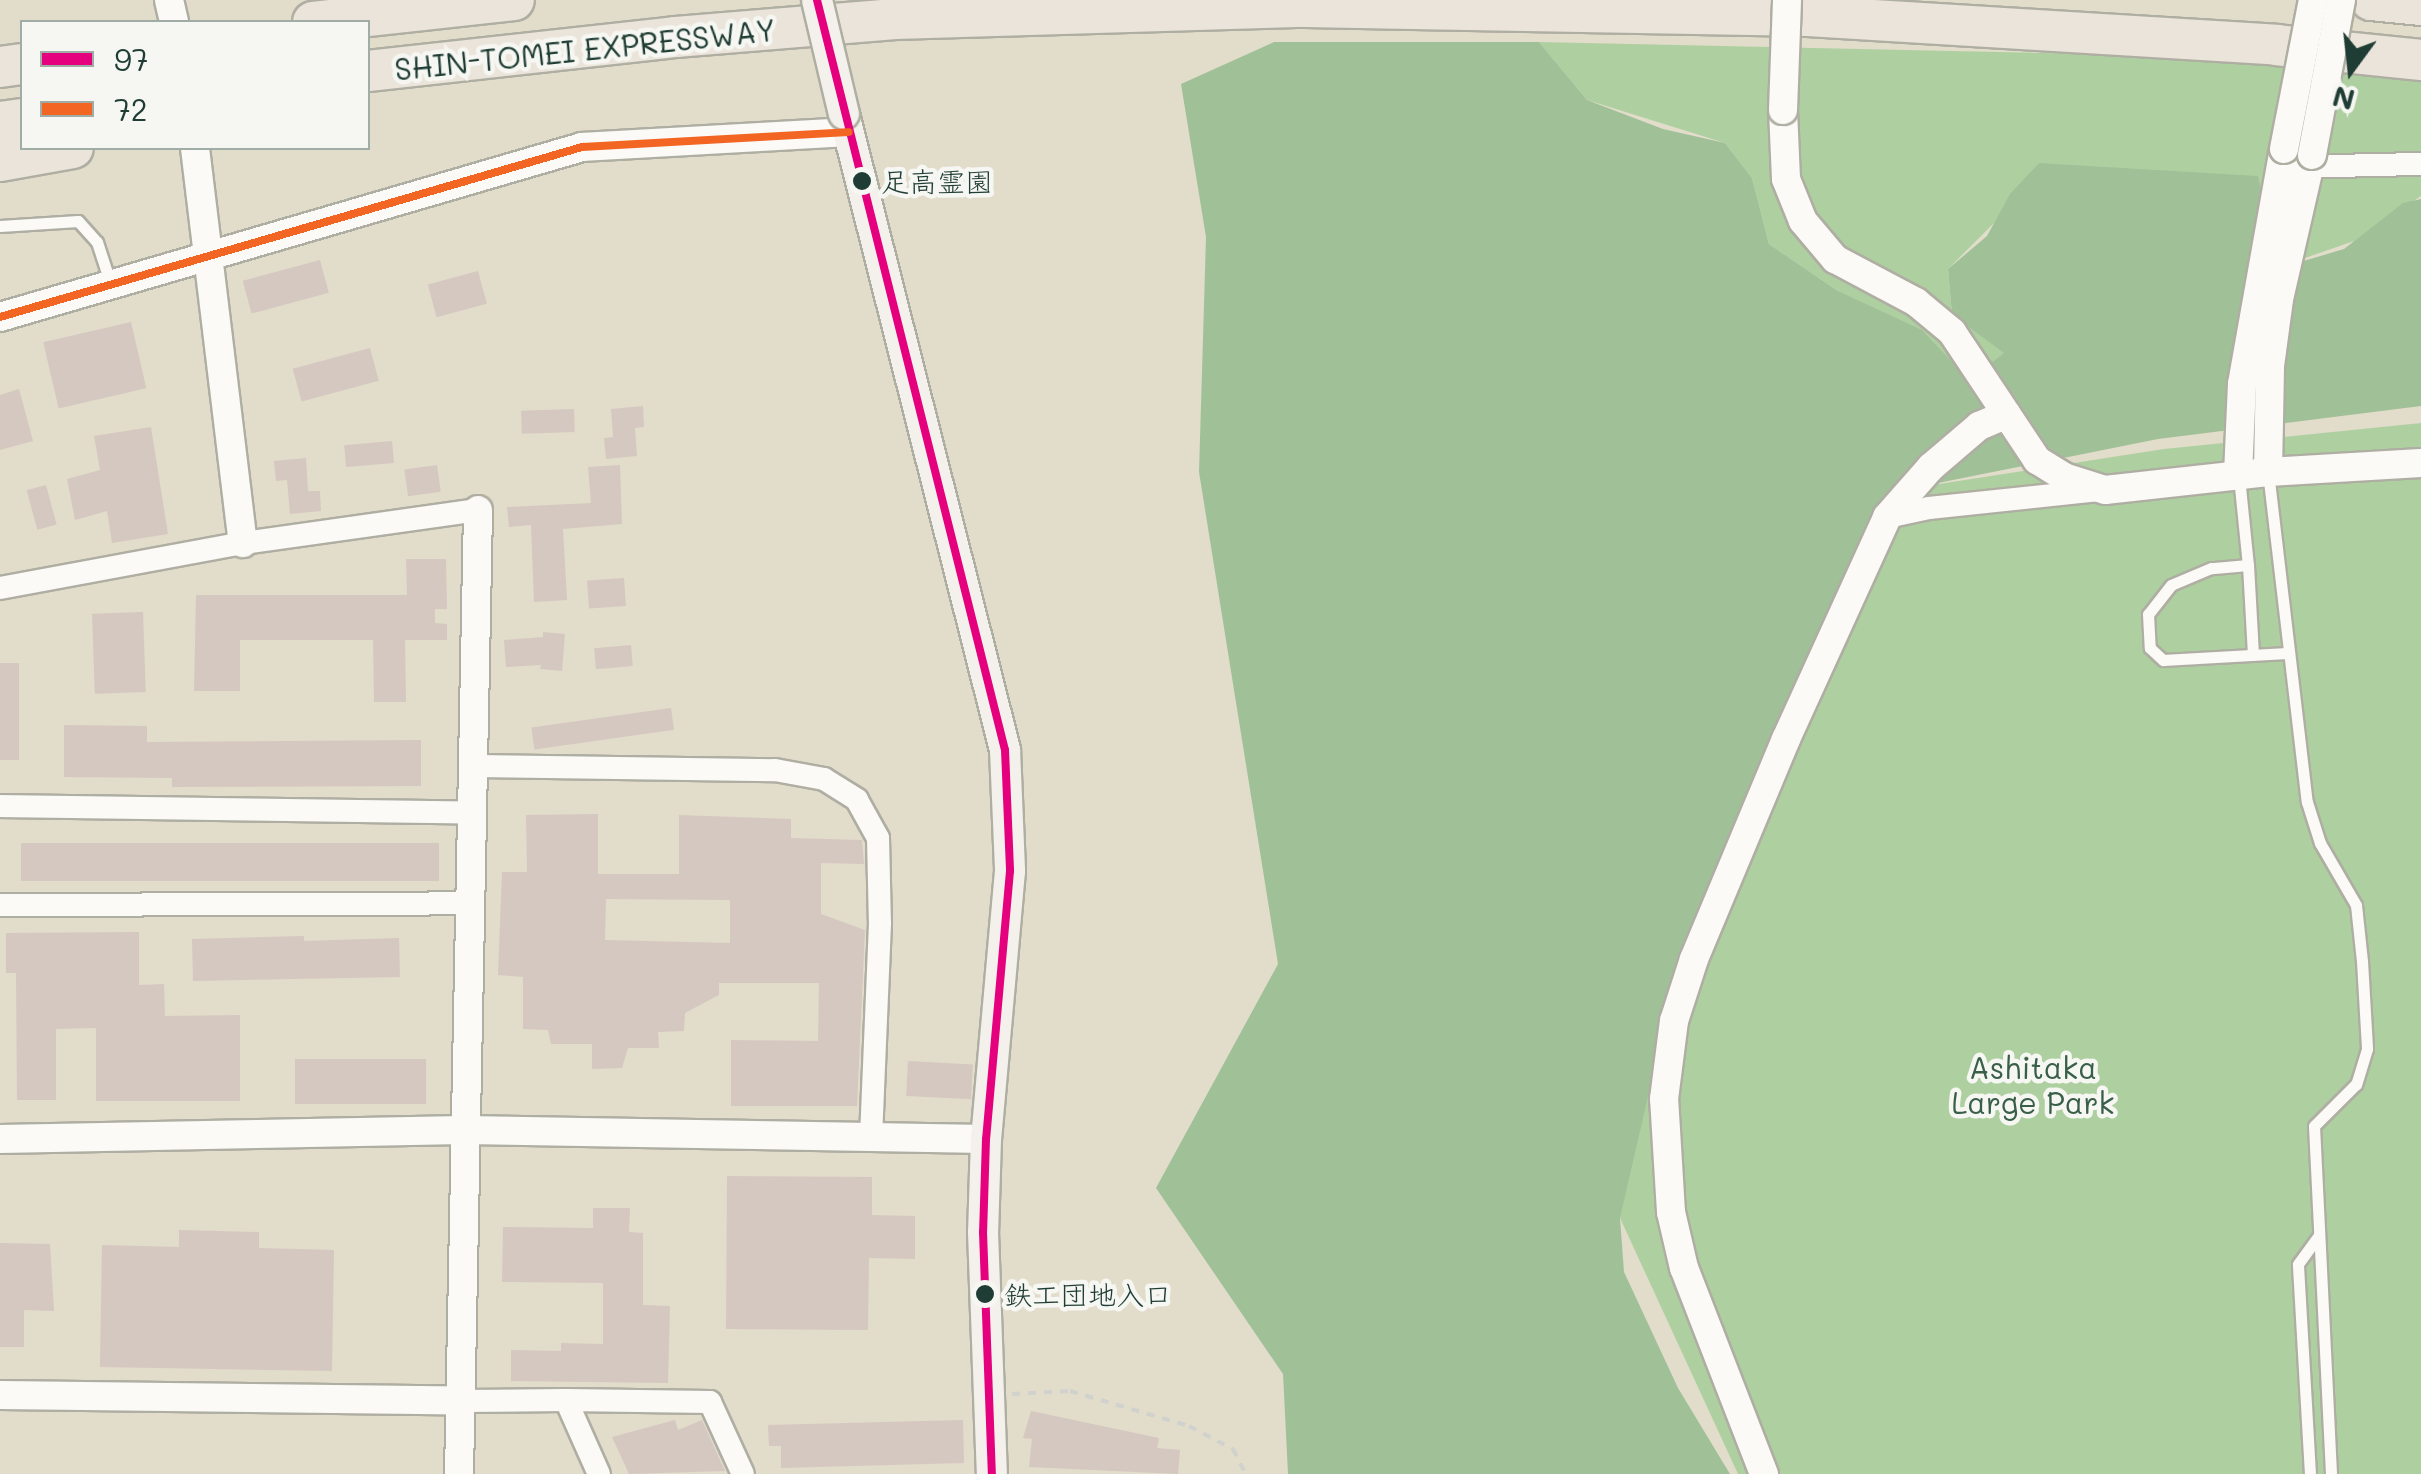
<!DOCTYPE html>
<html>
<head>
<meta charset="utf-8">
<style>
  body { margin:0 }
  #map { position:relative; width:2421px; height:1474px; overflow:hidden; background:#e2dccb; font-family:Mali,"Klee One",sans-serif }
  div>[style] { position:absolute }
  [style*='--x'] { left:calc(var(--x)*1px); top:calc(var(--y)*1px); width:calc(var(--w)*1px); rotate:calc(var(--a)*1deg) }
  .green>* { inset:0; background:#aed0a1 }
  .forest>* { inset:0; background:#a0c198 }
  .building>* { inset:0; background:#d5c8c0; transform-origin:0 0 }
  .path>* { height:4px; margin-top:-2px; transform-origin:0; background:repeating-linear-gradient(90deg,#d1d1cd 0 8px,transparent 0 16px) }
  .roads { filter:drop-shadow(2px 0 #afaea2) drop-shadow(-2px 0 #afaea2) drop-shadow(0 2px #afaea2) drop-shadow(0 -2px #afaea2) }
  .service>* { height:11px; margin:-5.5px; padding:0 5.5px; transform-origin:5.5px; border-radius:5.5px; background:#fbfaf7 }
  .minor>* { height:22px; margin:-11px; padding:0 11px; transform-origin:11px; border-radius:11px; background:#fbfaf7 }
  .tertiary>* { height:28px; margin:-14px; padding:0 14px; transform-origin:14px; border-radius:14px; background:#fbfaf7 }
  .secondary>* { height:30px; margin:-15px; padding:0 15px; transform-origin:15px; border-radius:15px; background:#f4f1ec }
  .motorway>* { height:40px; margin:-20px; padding:0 20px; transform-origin:20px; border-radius:20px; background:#ebe4da }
  .bridges { filter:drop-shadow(2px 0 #afaea2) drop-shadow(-2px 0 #afaea2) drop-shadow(0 2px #afaea2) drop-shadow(0 -2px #afaea2) }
  .tertiary-bridge>* { height:28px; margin:-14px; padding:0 14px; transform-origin:14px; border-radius:14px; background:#fbfaf7 }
  .secondary-bridge>* { height:30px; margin:-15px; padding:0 15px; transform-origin:15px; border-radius:15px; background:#f4f1ec }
  .bus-1>* { height:8px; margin:-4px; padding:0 4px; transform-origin:4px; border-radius:4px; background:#e5007d }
  .bus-2>* { height:8px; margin:-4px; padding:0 4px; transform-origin:4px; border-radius:4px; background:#f26522 }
  .dots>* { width:28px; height:28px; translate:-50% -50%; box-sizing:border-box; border:5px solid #f6f6f2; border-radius:50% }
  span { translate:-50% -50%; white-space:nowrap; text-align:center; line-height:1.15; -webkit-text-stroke:9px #f6f6f2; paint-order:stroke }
  .bus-label { font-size:28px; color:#1f3d34 }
  .left { translate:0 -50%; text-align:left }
  .street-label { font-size:30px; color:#1f3d34 }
  .park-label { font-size:30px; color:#385f47 }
  .legend { position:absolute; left:20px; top:20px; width:350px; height:130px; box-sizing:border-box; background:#f6f6f2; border:2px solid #a0aca6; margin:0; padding:12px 18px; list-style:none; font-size:30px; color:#1f3d34 }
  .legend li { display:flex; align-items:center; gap:20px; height:50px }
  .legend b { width:50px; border:2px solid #a0aca6 }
  .north { position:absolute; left:2301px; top:20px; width:100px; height:100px; -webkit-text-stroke:8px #f6f6f2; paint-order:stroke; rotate:195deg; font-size:28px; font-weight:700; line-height:40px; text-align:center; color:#1f3d34 }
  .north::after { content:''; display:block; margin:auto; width:35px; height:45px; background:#1f3d34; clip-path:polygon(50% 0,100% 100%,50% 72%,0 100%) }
</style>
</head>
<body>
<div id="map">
  <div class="green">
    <i style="clip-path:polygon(1539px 42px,2184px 56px,2421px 76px,2421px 196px,2354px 241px,2259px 274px,2039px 163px,1994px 223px,1948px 269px,1952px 315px,2005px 353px,1969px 380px,1769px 244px,1752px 178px,1725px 143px,1587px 100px)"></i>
    <i style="clip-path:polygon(2421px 423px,2421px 1474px,1738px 1474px,1620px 1218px,1622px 1119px,1848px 581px,1920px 487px,2164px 449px)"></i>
  </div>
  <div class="forest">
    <i style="clip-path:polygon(1274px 42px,1539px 42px,1587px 100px,1663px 129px,1725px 143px,1752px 178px,1769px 244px,1838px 291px,1922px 330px,1969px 380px,2004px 353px,1952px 315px,1948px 269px,1987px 236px,2010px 194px,2039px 163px,2258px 176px,2266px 215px,2260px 274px,2344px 249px,2403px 203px,2421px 199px,2421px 406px,2158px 439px,1913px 488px,1678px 967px,1620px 1218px,1624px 1272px,1678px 1388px,1730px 1474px,1288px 1474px,1283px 1374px,1156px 1188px,1278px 964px,1199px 472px,1206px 237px,1181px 84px)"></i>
  </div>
  <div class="building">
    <i style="left:320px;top:260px;width:34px;height:80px;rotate:75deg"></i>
    <i style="left:478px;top:271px;width:34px;height:52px;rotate:75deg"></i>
    <i style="left:131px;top:322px;width:68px;height:90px;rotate:77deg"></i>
    <i style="left:370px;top:348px;width:34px;height:80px;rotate:75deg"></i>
    <i style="clip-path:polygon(19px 389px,33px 441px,0 450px,0 395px)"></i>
    <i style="clip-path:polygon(643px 406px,644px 427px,635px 428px,637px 456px,606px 459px,604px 438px,613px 437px,611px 409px)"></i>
    <i style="left:574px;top:409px;width:23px;height:53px;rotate:88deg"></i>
    <i style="clip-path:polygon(151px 427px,168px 534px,112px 543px,107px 511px,75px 520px,67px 479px,100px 470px,94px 436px)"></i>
    <i style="left:392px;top:441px;width:22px;height:48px;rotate:85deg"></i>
    <i style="clip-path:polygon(306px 458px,308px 491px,320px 491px,321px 511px,290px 514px,287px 480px,276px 481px,274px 461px)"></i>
    <i style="left:437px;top:465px;width:27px;height:33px;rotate:82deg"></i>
    <i style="clip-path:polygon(620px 465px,622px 524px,563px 529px,567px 600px,534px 602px,531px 525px,509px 527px,507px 507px,591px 503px,588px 467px)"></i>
    <i style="left:46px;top:485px;width:41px;height:20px;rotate:75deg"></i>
    <i style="clip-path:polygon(406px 559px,446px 559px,447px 609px,435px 609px,435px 623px,447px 624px,447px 640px,405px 640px,406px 702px,374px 702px,373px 640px,240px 640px,240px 691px,194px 691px,196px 595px,407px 595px)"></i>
    <i style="left:624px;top:578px;width:28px;height:37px;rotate:86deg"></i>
    <i style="left:143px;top:612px;width:80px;height:51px;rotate:88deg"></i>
    <i style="clip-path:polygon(543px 632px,565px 634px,562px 671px,540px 669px,541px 665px,506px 667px,504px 640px,543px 637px)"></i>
    <i style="left:631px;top:645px;width:21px;height:37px;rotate:85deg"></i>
    <i style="left:0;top:663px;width:19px;height:97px"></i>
    <i style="left:671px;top:708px;width:22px;height:141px;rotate:82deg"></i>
    <i style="clip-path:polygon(64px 725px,147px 726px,147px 742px,421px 740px,421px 786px,172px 787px,172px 778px,64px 777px)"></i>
    <i style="clip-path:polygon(evenodd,598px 814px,598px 874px,679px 874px,679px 815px,791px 819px,791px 838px,862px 840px,864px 864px,821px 863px,821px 914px,865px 930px,857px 1106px,731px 1106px,731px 1040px,818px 1041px,819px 983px,719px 983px,719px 995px,685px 1013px,684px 1031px,658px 1032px,659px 1048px,628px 1048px,622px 1068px,592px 1069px,592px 1044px,551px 1044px,548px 1030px,523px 1029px,523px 977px,498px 975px,502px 872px,527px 872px,526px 815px,598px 814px,606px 899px,730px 900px,730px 943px,605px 940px,606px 899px)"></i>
    <i style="left:21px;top:843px;width:418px;height:38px"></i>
    <i style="clip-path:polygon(139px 932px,139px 985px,164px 984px,165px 1016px,240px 1015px,240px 1101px,96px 1101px,96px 1028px,56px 1029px,56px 1100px,17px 1100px,16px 973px,6px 973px,6px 933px)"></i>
    <i style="clip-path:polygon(304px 936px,304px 941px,399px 938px,400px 977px,193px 981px,192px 939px)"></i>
    <i style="left:295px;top:1059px;width:131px;height:45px"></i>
    <i style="left:908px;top:1061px;width:65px;height:35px;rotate:3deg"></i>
    <i style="clip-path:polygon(727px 1176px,872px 1177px,872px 1215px,915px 1216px,915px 1259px,869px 1258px,868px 1330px,726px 1329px)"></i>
    <i style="clip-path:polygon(593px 1208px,630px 1208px,629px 1232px,643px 1233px,643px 1305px,670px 1306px,668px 1383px,511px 1381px,511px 1350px,561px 1351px,561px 1343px,603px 1344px,603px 1283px,502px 1282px,503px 1227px,593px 1228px)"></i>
    <i style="clip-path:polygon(179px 1230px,259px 1232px,259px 1248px,334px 1250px,332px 1371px,100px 1367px,102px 1245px,179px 1247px)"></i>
    <i style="clip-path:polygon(0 1243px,50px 1244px,54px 1311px,24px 1310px,24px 1347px,0 1347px)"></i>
    <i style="clip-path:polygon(1031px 1411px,1159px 1438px,1157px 1448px,1180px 1450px,1178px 1474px,1029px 1467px,1032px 1439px,1023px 1438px)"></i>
    <i style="clip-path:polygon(675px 1420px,678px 1430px,702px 1420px,725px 1471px,629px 1474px,612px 1437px)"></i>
    <i style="clip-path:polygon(963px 1420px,964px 1463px,781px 1468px,781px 1446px,769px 1446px,768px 1425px)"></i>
  </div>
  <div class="path">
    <i style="--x:1012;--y:1394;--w:58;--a:-3"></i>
    <i style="--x:1070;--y:1391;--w:124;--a:16.4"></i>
    <i style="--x:1189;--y:1426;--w:50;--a:27.6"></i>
    <i style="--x:1233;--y:1449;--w:28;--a:63"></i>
  </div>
  <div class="roads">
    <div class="service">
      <i style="--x:0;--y:226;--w:78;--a:-3.7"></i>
      <i style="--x:78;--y:221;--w:28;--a:48"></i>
      <i style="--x:97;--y:242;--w:45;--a:72"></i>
      <i style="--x:2268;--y:472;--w:332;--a:83.3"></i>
      <i style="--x:2307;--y:802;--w:43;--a:72.4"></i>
      <i style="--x:2320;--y:843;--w:72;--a:59.9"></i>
      <i style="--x:2356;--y:905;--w:56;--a:83.9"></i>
      <i style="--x:2362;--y:961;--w:88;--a:86.7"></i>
      <i style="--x:2367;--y:1049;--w:37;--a:107"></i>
      <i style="--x:2356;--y:1084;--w:59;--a:135"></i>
      <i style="--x:2314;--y:1126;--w:348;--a:87.2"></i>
      <i style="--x:2239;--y:477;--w:88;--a:84.2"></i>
      <i style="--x:2248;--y:565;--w:37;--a:175"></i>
      <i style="--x:2211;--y:568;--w:43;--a:157"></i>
      <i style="--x:2171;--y:585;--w:37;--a:128"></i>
      <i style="--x:2148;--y:614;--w:34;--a:87"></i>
      <i style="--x:2150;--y:648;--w:18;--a:43"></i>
      <i style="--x:2163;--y:660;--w:124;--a:-3.2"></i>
      <i style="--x:2248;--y:565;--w:90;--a:86.8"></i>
      <i style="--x:2310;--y:1474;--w:210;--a:-93.3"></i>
      <i style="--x:2298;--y:1264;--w:36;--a:-54"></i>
    </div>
    <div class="minor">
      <i style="--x:2294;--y:167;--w:127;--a:-1.4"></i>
      <i style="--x:1887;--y:517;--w:43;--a:-12.1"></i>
      <i style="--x:1929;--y:508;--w:173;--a:-6"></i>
      <i style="--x:0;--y:588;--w:247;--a:-10.5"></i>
      <i style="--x:243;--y:543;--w:237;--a:-8"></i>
      <i style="--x:476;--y:766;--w:299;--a:0.8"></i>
      <i style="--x:775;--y:770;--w:50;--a:10.4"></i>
      <i style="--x:824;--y:779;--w:39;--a:32"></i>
      <i style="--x:857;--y:800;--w:43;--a:61.1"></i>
      <i style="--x:878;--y:838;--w:85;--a:88.7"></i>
      <i style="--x:880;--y:923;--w:216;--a:92.4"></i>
      <i style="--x:0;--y:806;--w:474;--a:0.8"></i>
      <i style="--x:0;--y:905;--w:467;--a:-0.2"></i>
      <i style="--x:566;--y:1400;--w:144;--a:0.8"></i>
      <i style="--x:710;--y:1402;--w:79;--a:65.4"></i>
      <i style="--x:460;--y:1401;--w:106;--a:-0.5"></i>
      <i style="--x:566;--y:1400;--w:81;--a:66"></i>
    </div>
    <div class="tertiary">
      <i style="--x:169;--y:0;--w:23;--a:77"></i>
      <i style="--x:1783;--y:110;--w:69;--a:87.5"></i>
      <i style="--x:1786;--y:179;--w:45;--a:68"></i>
      <i style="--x:1803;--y:221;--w:50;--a:49.9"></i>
      <i style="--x:1835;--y:259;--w:92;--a:28"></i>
      <i style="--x:1916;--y:302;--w:47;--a:39.8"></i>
      <i style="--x:1952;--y:332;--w:154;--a:56.4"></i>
      <i style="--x:2037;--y:460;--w:32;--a:32"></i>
      <i style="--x:2064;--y:477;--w:43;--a:17.6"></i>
      <i style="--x:2105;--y:490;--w:164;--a:-6.3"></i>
      <i style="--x:2268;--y:472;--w:153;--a:-3.4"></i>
      <i style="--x:195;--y:148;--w:398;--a:83.1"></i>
      <i style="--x:0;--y:317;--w:606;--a:-16.28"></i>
      <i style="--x:582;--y:147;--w:267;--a:-3.2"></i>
      <i style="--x:2268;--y:472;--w:106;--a:-88.9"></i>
      <i style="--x:2270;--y:366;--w:68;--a:-82.3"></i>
      <i style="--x:2279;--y:299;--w:148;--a:-77.1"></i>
      <i style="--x:2238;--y:475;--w:91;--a:-87.5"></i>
      <i style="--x:2242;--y:384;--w:239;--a:-79.9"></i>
      <i style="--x:0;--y:1139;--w:463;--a:-1.1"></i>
      <i style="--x:463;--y:1130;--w:523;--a:0.99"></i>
      <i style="--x:0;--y:1395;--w:460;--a:0.7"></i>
      <i style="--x:459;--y:1474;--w:964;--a:-88.87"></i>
      <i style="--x:1764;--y:1474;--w:221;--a:-111.2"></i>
      <i style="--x:1684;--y:1268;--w:57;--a:-103.1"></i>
      <i style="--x:1671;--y:1212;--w:113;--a:-93.5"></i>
      <i style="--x:1664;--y:1099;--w:79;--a:-82.7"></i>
      <i style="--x:1674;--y:1021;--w:65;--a:-72.1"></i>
      <i style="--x:1694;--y:959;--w:238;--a:-67.3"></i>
      <i style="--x:1786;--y:739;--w:244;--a:-65.5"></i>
      <i style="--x:1887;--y:517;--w:67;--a:-48.7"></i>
      <i style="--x:1931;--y:467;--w:63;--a:-40.5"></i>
      <i style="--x:1979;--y:426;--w:30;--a:-23"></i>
    </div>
    <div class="secondary">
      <i style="--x:844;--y:114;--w:656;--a:75.79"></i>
      <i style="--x:1005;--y:750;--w:121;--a:87.6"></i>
      <i style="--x:1010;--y:871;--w:269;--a:95.1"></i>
      <i style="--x:986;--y:1139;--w:93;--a:91.8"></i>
      <i style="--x:983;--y:1232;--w:242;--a:87.9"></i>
    </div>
    <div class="motorway">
      <i style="--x:2371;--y:0;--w:50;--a:5.7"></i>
      <i style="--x:313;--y:22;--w:202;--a:-6.2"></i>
      <i style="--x:0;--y:67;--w:22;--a:-8"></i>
      <i style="--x:368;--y:71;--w:310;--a:-6.3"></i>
      <i style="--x:676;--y:37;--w:220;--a:-4.7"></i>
      <i style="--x:895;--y:19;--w:410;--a:-1.7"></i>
      <i style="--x:1305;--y:7;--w:503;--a:1.03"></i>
      <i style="--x:1808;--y:16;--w:469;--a:3.5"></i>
      <i style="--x:2276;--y:45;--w:146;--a:5.9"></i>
      <i style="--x:0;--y:122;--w:22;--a:-8"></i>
      <i style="--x:0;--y:161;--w:74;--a:-10.1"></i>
    </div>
  </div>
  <div class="bridges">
    <div class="tertiary-bridge">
      <i style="--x:1783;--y:110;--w:110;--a:-87.9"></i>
      <i style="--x:2284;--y:149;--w:152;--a:-79"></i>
      <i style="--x:2312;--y:155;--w:158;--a:-79.4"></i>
    </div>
    <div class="secondary-bridge">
      <i style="--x:817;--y:0;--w:117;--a:76.7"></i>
    </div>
  </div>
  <div class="bus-1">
    <i style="--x:817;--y:0;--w:773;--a:75.93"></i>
    <i style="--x:1005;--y:750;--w:121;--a:87.6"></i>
    <i style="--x:1010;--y:871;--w:269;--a:95.1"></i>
    <i style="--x:986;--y:1139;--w:93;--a:91.8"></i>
    <i style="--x:983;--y:1232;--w:242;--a:87.9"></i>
  </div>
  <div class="bus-2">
    <i style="--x:0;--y:317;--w:606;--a:-16.28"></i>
    <i style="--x:582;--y:147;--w:267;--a:-3.2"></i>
  </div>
  <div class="dots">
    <i style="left:862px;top:181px;background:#1f3d34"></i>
    <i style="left:985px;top:1294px;background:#1f3d34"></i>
  </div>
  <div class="bus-label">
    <span class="left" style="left:881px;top:181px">足高霊園</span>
    <span class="left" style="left:1004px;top:1294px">鉄工団地入口</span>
  </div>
  <div class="street-label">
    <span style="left:585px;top:49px;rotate:-6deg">SHIN-TOMEI EXPRESSWAY</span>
  </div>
  <div class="park-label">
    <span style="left:2033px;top:1084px">Ashitaka<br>Large Park</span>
  </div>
  <ul class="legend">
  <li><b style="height:12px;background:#e5007d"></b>97</li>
  <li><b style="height:12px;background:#f26522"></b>72</li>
  </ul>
  <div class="north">N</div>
</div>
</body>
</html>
